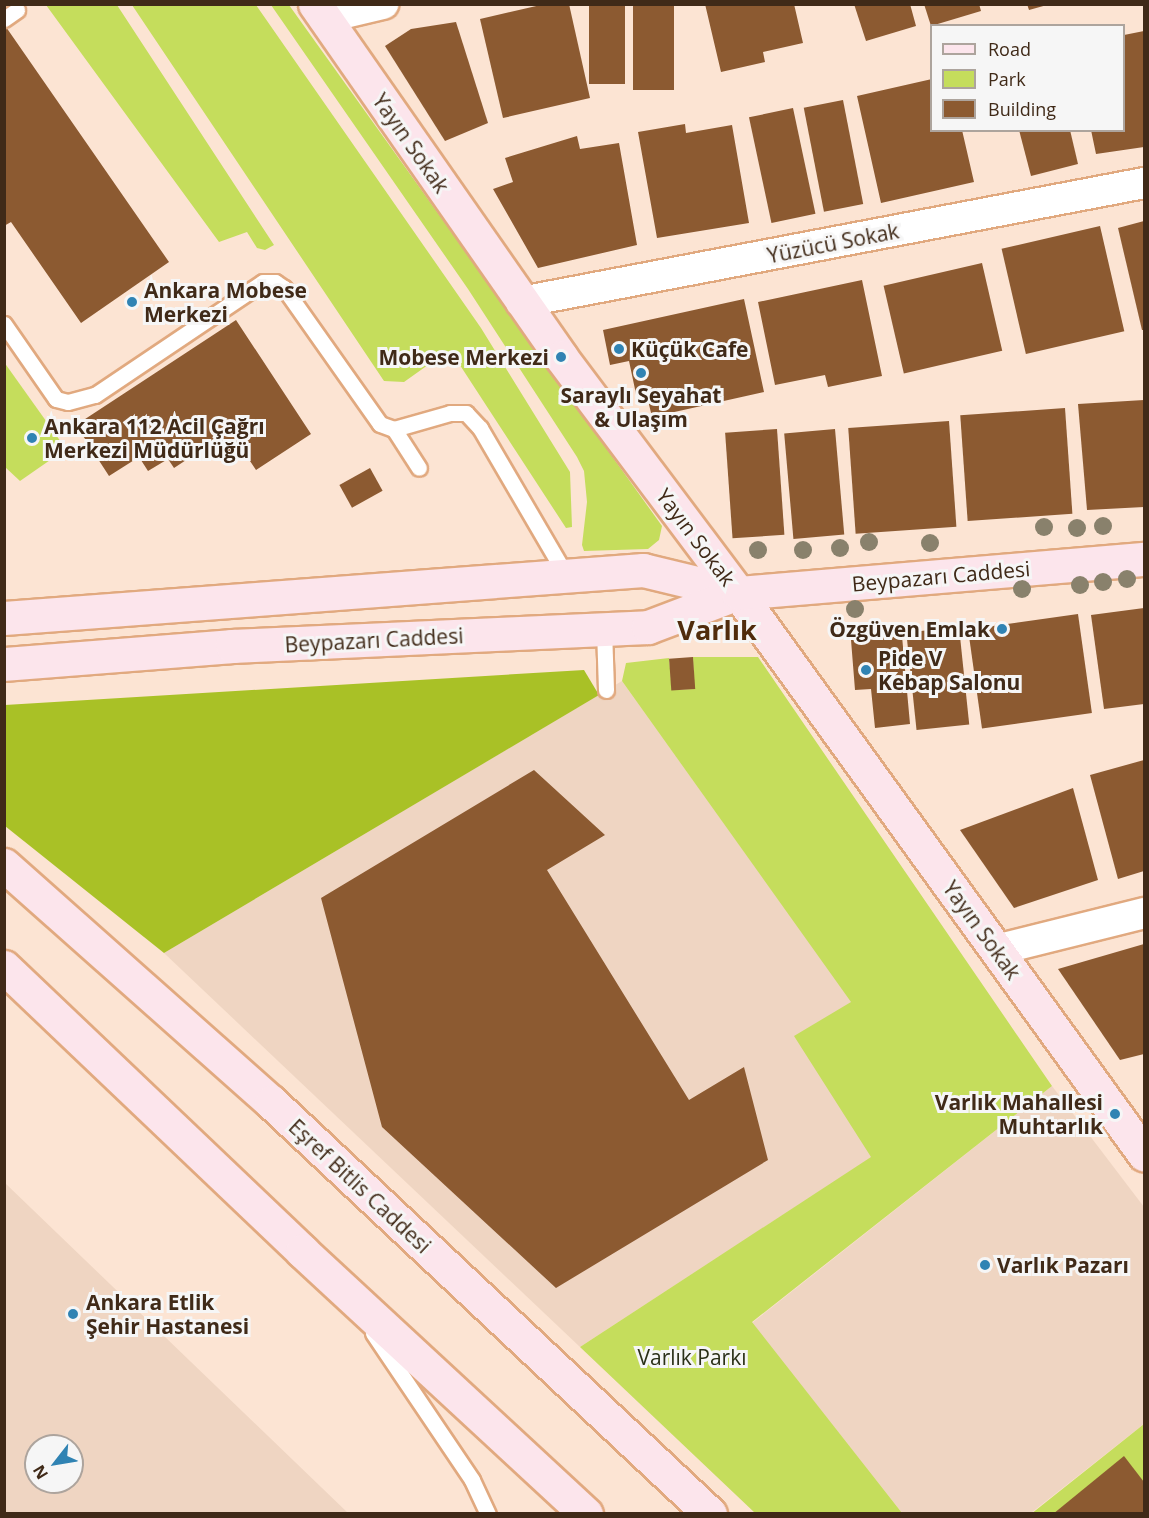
<!DOCTYPE html>
<html>
<head>
<meta charset="utf-8">
<style>
  body { margin:0 }
  #map { position:relative; width:1149px; height:1518px; overflow:hidden; background:#fce4d3; font-family:"Open Sans",sans-serif }
  div>[style] { position:absolute }
  [style*='--x'] { left:calc(var(--x)*1px); top:calc(var(--y)*1px); width:calc(var(--w)*1px); rotate:calc(var(--a)*1deg) }
  .built>* { inset:0; background:#efd5c2 }
  .green>* { inset:0; background:#c5dd5c }
  .forest>* { inset:0; background:#a9c126 }
  .building>* { inset:0; background:#8c5a31; transform-origin:0 0 }
  .roads { filter:drop-shadow(2px 0 #e1a97f) drop-shadow(-2px 0 #e1a97f) drop-shadow(0 2px #e1a97f) drop-shadow(0 -2px #e1a97f) }
  .lane>* { height:15px; margin:-7.5px; padding:0 7.5px; transform-origin:7.5px; border-radius:7.5px; background:#fff }
  .street>* { height:30px; margin:-15px; padding:0 15px; transform-origin:15px; border-radius:15px; background:#fff }
  .secondary>* { height:33px; margin:-16.5px; padding:0 16.5px; transform-origin:16.5px; border-radius:16.5px; background:#fce5ec }
  .trees>* { width:18px; height:18px; margin:-9px; border-radius:50%; background:#89816c }
  .dots>* { width:16px; height:16px; translate:-50% -50%; box-sizing:border-box; border:3px solid #f6f6f6; border-radius:50% }
  span { translate:-50% -50%; white-space:nowrap; text-align:center; line-height:1.15; -webkit-text-stroke:6px #f6f6f6; paint-order:stroke }
  .street-label { font-size:21px; color:#402a18 }
  .poi-label { font-size:21px; color:#402a18; font-weight:700 }
  .left { translate:0 -50%; text-align:left }
  .right { translate:-100% -50%; text-align:right }
  .park-label { font-size:21px; color:#2b3018 }
  .district-label { font-size:27px; color:#502c0c; font-weight:700 }
  .frame { position:absolute; inset:0; border:6px solid #402a18; pointer-events:none }
  .legend { position:absolute; left:930px; top:24px; width:195px; height:108px; box-sizing:border-box; background:#f6f6f6; border:2px solid #ada49d; margin:0; padding:8px 10px; list-style:none; font-size:18px; color:#402a18 }
  .legend li { display:flex; align-items:center; gap:12px; height:30px }
  .legend b { width:30px; border:2px solid #ada49d }
  .north { position:absolute; left:24px; top:1434px; width:60px; height:60px; box-sizing:border-box; background:#f6f6f6; border:2px solid #ada49d; border-radius:50%; rotate:239deg; font-size:16px; font-weight:700; line-height:24px; text-align:center; color:#402a18 }
  .north::after { content:''; display:block; margin:auto; width:21px; height:27px; background:#3083b3; clip-path:polygon(50% 0,100% 100%,50% 72%,0 100%) }
</style>
</head>
<body>
<div id="map">
  <div class="built">
    <i style="clip-path:polygon(622px 681px,852px 1002px,872px 1157px,580px 1347px,164px 953px)"></i>
    <i style="clip-path:polygon(1052px 1086px,1144px 1207px,1144px 1424px,1031px 1513px,902px 1513px,752px 1323px)"></i>
    <i style="clip-path:polygon(evenodd,4px 1183px,5px 1183px,348px 1513px,5px 1513px,4px 1183px,36px 1446px,72px 1446px,72px 1482px,36px 1482px,36px 1446px)"></i>
  </div>
  <div class="green">
    <i style="clip-path:polygon(46px 5px,117px 5px,274px 245px,265px 250px,257px 248px,247px 232px,219px 242px)"></i>
    <i style="clip-path:polygon(132px 5px,256px 5px,481px 328px,570px 472px,572px 527px,566px 528px,454px 356px,442px 355px,404px 382px,384px 381px)"></i>
    <i style="clip-path:polygon(271px 5px,289px 5px,662px 526px,659px 540px,648px 549px,584px 551px,582px 545px,587px 502px,584px 471px,577px 457px,468px 289px)"></i>
    <i style="clip-path:polygon(4px 362px,66px 449px,20px 481px,5px 467px)"></i>
    <i style="clip-path:polygon(693px 657px,758px 657px,1052px 1086px,752px 1322px,902px 1513px,755px 1513px,580px 1347px,871px 1157px,794px 1036px,851px 1002px,622px 681px,626px 663px,669px 658px,672px 690px,694px 689px)"></i>
    <i style="clip-path:polygon(1144px 1424px,1144px 1513px,1031px 1514px,1124px 1440px)"></i>
  </div>
  <div class="forest">
    <i style="clip-path:polygon(584px 670px,599px 695px,164px 953px,5px 826px,5px 705px)"></i>
  </div>
  <div class="building">
    <i style="clip-path:polygon(545px 4px,569px 4px,590px 98px,503px 118px,480px 19px)"></i>
    <i style="left:589px;top:4px;width:36px;height:80px"></i>
    <i style="left:633px;top:4px;width:41px;height:86px"></i>
    <i style="clip-path:polygon(705px 4px,794px 4px,803px 43px,763px 52px,765px 62px,721px 72px)"></i>
    <i style="clip-path:polygon(854px 4px,910px 4px,916px 26px,866px 41px)"></i>
    <i style="clip-path:polygon(924px 4px,979px 4px,981px 11px,931px 26px)"></i>
    <i style="clip-path:polygon(1027px 4px,1047px 4px,1047px 5px,1029px 10px)"></i>
    <i style="clip-path:polygon(456px 22px,488px 123px,445px 141px,385px 46px,411px 29px)"></i>
    <i style="clip-path:polygon(6px 27px,169px 262px,81px 323px,11px 222px,4px 226px)"></i>
    <i style="clip-path:polygon(1144px 31px,1144px 147px,1096px 154px,1091px 130px,1124px 130px,1124px 35px)"></i>
    <i style="clip-path:polygon(932px 79px,932px 130px,962px 130px,974px 182px,881px 203px,857px 96px)"></i>
    <i style="left:843px;top:100px;width:106px;height:40px;rotate:79deg"></i>
    <i style="left:793px;top:108px;width:108px;height:45px;rotate:78deg"></i>
    <i style="clip-path:polygon(685px 124px,686px 133px,732px 125px,749px 223px,657px 238px,638px 132px)"></i>
    <i style="clip-path:polygon(1019px 130px,1070px 130px,1078px 164px,1031px 176px)"></i>
    <i style="clip-path:polygon(577px 136px,580px 149px,619px 143px,637px 245px,538px 268px,493px 189px,513px 182px,505px 158px)"></i>
    <i style="clip-path:polygon(1144px 221px,1144px 330px,1142px 330px,1118px 228px)"></i>
    <i style="left:1100px;top:226px;width:108px;height:101px;rotate:77deg"></i>
    <i style="left:982px;top:263px;width:90px;height:101px;rotate:77deg"></i>
    <i style="clip-path:polygon(862px 280px,882px 376px,828px 387px,825px 375px,775px 385px,758px 302px)"></i>
    <i style="clip-path:polygon(744px 299px,764px 392px,652px 417px,646px 392px,636px 394px,629px 361px,610px 365px,603px 330px)"></i>
    <i style="clip-path:polygon(236px 320px,311px 434px,256px 470px,246px 455px,233px 463px,218px 439px,174px 468px,168px 459px,148px 471px,139px 457px,109px 476px,76px 425px)"></i>
    <i style="clip-path:polygon(1144px 400px,1144px 507px,1087px 510px,1078px 404px)"></i>
    <i style="left:1065px;top:408px;width:106px;height:105px;rotate:86deg"></i>
    <i style="left:949px;top:421px;width:106px;height:101px;rotate:86deg"></i>
    <i style="left:777px;top:429px;width:106px;height:52px;rotate:86deg"></i>
    <i style="left:835px;top:429px;width:106px;height:51px;rotate:85deg"></i>
    <i style="left:370px;top:468px;width:26px;height:35px;rotate:61deg"></i>
    <i style="clip-path:polygon(1144px 608px,1144px 704px,1104px 709px,1091px 615px)"></i>
    <i style="left:1078px;top:614px;width:100px;height:111px;rotate:82deg"></i>
    <i style="left:959px;top:627px;width:98px;height:53px;rotate:84deg"></i>
    <i style="clip-path:polygon(902px 636px,910px 724px,875px 728px,871px 689px,855px 690px,851px 640px)"></i>
    <i style="left:693px;top:657px;width:32px;height:24px;rotate:86deg"></i>
    <i style="clip-path:polygon(1144px 760px,1144px 871px,1118px 879px,1090px 775px)"></i>
    <i style="clip-path:polygon(534px 770px,605px 835px,547px 870px,689px 1100px,744px 1067px,768px 1160px,556px 1288px,382px 1127px,321px 898px)"></i>
    <i style="clip-path:polygon(1073px 788px,1098px 880px,1014px 908px,960px 830px)"></i>
    <i style="clip-path:polygon(1144px 944px,1144px 1054px,1120px 1060px,1058px 969px)"></i>
    <i style="clip-path:polygon(1124px 1456px,1144px 1482px,1144px 1514px,1053px 1514px)"></i>
  </div>
  <div class="roads">
    <div class="lane">
      <i style="--x:4;--y:19;--w:16;--a:-35"></i>
      <i style="--x:4;--y:324;--w:91;--a:55.3"></i>
      <i style="--x:56;--y:399;--w:12;--a:14"></i>
      <i style="--x:68;--y:402;--w:28;--a:-15"></i>
      <i style="--x:95;--y:395;--w:202;--a:-33.9"></i>
      <i style="--x:263;--y:282;--w:12;--a:0"></i>
      <i style="--x:275;--y:282;--w:11;--a:34"></i>
      <i style="--x:284;--y:288;--w:166;--a:54.8"></i>
      <i style="--x:380;--y:424;--w:15;--a:20"></i>
      <i style="--x:394;--y:429;--w:58;--a:-15.9"></i>
      <i style="--x:450;--y:413;--w:16;--a:0"></i>
      <i style="--x:466;--y:413;--w:21;--a:47"></i>
      <i style="--x:480;--y:428;--w:173;--a:59.7"></i>
      <i style="--x:394;--y:429;--w:46;--a:57.3"></i>
      <i style="--x:604;--y:629;--w:61;--a:88.1"></i>
      <i style="--x:373;--y:1333;--w:177;--a:56"></i>
      <i style="--x:472;--y:1480;--w:38;--a:65"></i>
    </div>
    <div class="street">
      <i style="--x:324;--y:18;--w:61;--a:-13.3"></i>
      <i style="--x:521;--y:302;--w:634;--a:-10.81"></i>
      <i style="--x:996;--y:950;--w:153;--a:-14"></i>
    </div>
    <div class="secondary">
      <i style="--x:315;--y:4;--w:430;--a:55.1"></i>
      <i style="--x:561;--y:357;--w:295;--a:53.1"></i>
      <i style="--x:738;--y:593;--w:693;--a:54.11"></i>
      <i style="--x:4;--y:618;--w:641;--a:-4.3"></i>
      <i style="--x:643;--y:570;--w:98;--a:13.6"></i>
      <i style="--x:4;--y:664;--w:229;--a:-4.5"></i>
      <i style="--x:232;--y:646;--w:416;--a:-2.6"></i>
      <i style="--x:648;--y:627;--w:96;--a:-20.7"></i>
      <i style="--x:738;--y:593;--w:407;--a:-4.8"></i>
      <i style="--x:4;--y:865;--w:357;--a:41.6"></i>
      <i style="--x:271;--y:1102;--w:602;--a:43.18"></i>
      <i style="--x:4;--y:967;--w:412;--a:43.6"></i>
      <i style="--x:302;--y:1251;--w:387;--a:42.8"></i>
    </div>
  </div>
  <div class="trees">
    <i style="left:1103px;top:526px"></i>
    <i style="left:1044px;top:527px"></i>
    <i style="left:1077px;top:528px"></i>
    <i style="left:869px;top:542px"></i>
    <i style="left:930px;top:543px"></i>
    <i style="left:840px;top:548px"></i>
    <i style="left:758px;top:550px"></i>
    <i style="left:803px;top:550px"></i>
    <i style="left:1127px;top:579px"></i>
    <i style="left:1103px;top:582px"></i>
    <i style="left:1080px;top:585px"></i>
    <i style="left:1022px;top:589px"></i>
    <i style="left:855px;top:609px"></i>
  </div>
  <div class="dots">
    <i style="left:132px;top:302px;background:#3083b3"></i>
    <i style="left:619px;top:349px;background:#3083b3"></i>
    <i style="left:561px;top:357px;background:#3083b3"></i>
    <i style="left:641px;top:373px;background:#3083b3"></i>
    <i style="left:32px;top:438px;background:#3083b3"></i>
    <i style="left:1002px;top:629px;background:#3083b3"></i>
    <i style="left:866px;top:670px;background:#3083b3"></i>
    <i style="left:1115px;top:1114px;background:#3083b3"></i>
    <i style="left:985px;top:1265px;background:#3083b3"></i>
    <i style="left:73px;top:1314px;background:#3083b3"></i>
  </div>
  <div class="street-label">
    <span style="left:411px;top:143px;rotate:55deg">Yayın Sokak</span>
    <span style="left:833px;top:243px;rotate:-11deg">Yüzücü Sokak</span>
    <span style="left:696px;top:537px;rotate:53deg">Yayın Sokak</span>
    <span style="left:941px;top:576px;rotate:-5deg">Beypazarı Caddesi</span>
    <span style="left:374px;top:640px;rotate:-3deg">Beypazarı Caddesi</span>
    <span style="left:982px;top:930px;rotate:54deg">Yayın Sokak</span>
    <span style="left:360px;top:1186px;rotate:43deg">Eşref Bitlis Caddesi</span>
  </div>
  <div class="poi-label">
    <span class="left" style="left:144px;top:302px">Ankara Mobese<br>Merkezi</span>
    <span class="left" style="left:631px;top:349px">Küçük Cafe</span>
    <span class="right" style="left:549px;top:357px">Mobese Merkezi</span>
    <span style="left:641px;top:407px">Saraylı Seyahat<br>&amp; Ulaşım</span>
    <span class="left" style="left:44px;top:438px">Ankara 112 Acil Çağrı<br>Merkezi Müdürlüğü</span>
    <span class="right" style="left:990px;top:629px">Özgüven Emlak</span>
    <span class="left" style="left:878px;top:670px">Pide V<br>Kebap Salonu</span>
    <span class="right" style="left:1103px;top:1114px">Varlık Mahallesi<br>Muhtarlık</span>
    <span class="left" style="left:997px;top:1265px">Varlık Pazarı</span>
    <span class="left" style="left:86px;top:1314px">Ankara Etlik<br>Şehir Hastanesi</span>
  </div>
  <div class="park-label">
    <span style="left:692px;top:1357px">Varlık Parkı</span>
  </div>
  <div class="district-label">
    <span style="left:717px;top:630px">Varlık</span>
  </div>
  <div class="frame"></div>
  <ul class="legend">
  <li><b style="height:8px;background:#fce5ec"></b>Road</li>
  <li><b style="height:16px;background:#c5dd5c"></b>Park</li>
  <li><b style="height:16px;background:#8c5a31"></b>Building</li>
  </ul>
  <div class="north">N</div>
</div>
</body>
</html>
